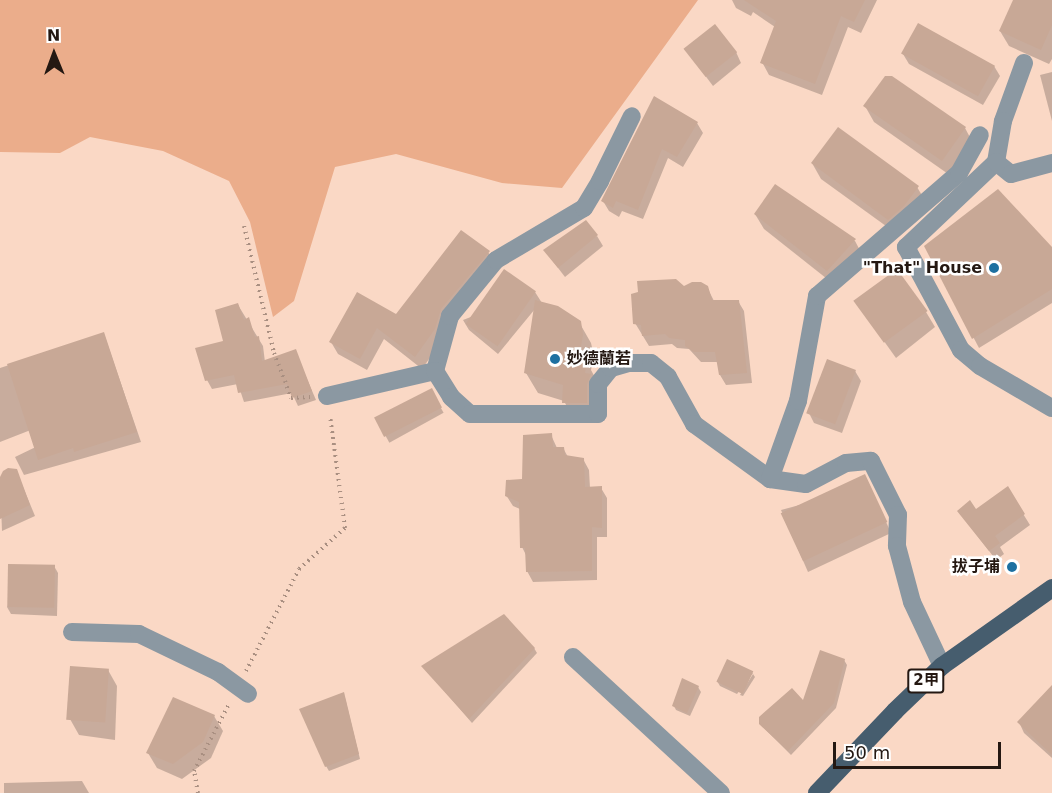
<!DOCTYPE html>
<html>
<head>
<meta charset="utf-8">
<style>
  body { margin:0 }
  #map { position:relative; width:1052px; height:793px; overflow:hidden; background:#fad8c5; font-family:"DejaVu Sans","Noto Sans TC",sans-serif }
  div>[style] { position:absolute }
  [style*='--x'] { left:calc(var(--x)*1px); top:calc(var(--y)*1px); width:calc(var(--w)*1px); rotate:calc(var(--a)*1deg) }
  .green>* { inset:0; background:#ebad8b }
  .shadow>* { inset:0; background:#0003; transform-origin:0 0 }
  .building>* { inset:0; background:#c8a896; transform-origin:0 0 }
  .path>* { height:4px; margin-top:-2px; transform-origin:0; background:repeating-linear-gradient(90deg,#a98f81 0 1.5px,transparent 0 6px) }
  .minor>* { height:18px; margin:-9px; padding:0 9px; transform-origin:9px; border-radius:9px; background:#8b98a2 }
  .major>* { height:18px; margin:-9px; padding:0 9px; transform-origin:9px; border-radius:9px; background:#465d6e }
  .dots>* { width:16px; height:16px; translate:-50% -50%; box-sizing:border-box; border:3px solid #fff; border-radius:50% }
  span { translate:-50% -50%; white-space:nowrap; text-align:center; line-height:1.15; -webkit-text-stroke:5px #fff; paint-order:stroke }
  .shield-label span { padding:2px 4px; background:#fff; border:2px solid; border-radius:4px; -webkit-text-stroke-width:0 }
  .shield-label { font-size:15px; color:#241812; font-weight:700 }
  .poi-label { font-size:16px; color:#241812; font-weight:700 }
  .right { translate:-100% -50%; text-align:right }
  .left { translate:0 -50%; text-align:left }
  .north { position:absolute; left:24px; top:24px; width:60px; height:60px; -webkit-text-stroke:4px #fff; paint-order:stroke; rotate:359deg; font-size:16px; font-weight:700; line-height:24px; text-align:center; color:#241812 }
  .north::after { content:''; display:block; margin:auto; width:21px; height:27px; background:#241812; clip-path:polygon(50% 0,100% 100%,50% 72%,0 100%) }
  .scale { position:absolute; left:833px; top:742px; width:168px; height:27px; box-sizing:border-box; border:3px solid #241812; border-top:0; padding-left:8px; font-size:18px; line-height:21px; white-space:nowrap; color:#241812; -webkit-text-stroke:4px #fff; paint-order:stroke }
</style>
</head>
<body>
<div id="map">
  <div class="green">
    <i style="clip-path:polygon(0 0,698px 0,562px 188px,502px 183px,396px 154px,335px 167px,294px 301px,273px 317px,250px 222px,229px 181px,163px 151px,90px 137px,60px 153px,0 152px)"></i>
  </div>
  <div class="shadow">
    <i style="clip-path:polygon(732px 0,877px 0,861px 33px,848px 27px,822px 95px,769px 75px,762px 62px,775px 27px,753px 12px,751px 16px,736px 8px)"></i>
    <i style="clip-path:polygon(1014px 0,1052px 0,1052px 59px,1049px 64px,1009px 46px,1000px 31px)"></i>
    <i style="clip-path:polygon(686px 50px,736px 52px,741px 63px,713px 86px)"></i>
    <i style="clip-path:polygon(903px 54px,994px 66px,1000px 76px,983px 105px,909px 64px)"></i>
    <i style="clip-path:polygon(1052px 72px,1052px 121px,1040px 75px)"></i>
    <i style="clip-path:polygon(654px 98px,697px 123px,703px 133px,683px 167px,668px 158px,643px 219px,622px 211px,619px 217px,609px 211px,603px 201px)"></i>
    <i style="clip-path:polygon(865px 106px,965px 128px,973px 143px,951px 176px,874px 122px)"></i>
    <i style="clip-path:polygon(812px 163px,917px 187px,926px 202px,897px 234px,821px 179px)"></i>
    <i style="clip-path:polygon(755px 214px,855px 241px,863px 256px,836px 286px,764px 229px)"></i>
    <i style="clip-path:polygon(597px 236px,603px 246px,565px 277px,545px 251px)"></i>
    <i style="clip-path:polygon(926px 247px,1052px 249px,1052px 303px,979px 348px)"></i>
    <i style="clip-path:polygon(488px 252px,496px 264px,422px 369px,384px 339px,367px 370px,338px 354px,331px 342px,396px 316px)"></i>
    <i style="clip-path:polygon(707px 287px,714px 301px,738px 301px,744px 311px,752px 383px,726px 385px,720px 375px,718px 362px,701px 362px,689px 349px,677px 348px,672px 344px,649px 346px,635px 323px,683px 288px)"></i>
    <i style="clip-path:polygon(535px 292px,542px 303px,579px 322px,591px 343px,594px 356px,591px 370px,598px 383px,597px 422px,575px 422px,564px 401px,538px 393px,526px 373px,535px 309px,498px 354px,469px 330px,463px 320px)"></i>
    <i style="clip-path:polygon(856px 302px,926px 312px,935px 327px,896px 358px)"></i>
    <i style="clip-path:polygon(238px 305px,263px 346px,265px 362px,295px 351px,316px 400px,298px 406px,292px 393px,244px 402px,238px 384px,212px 389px,207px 380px)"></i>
    <i style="clip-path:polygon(104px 334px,141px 442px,24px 475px,15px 457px,75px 428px,69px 415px,0 442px,0 368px)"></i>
    <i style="clip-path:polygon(855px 371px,861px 381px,842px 433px,814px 423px,809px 413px)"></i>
    <i style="left:431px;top:390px;width:26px;height:62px;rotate:61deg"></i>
    <i style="clip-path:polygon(551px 435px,557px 448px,563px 448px,568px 457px,583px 459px,589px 470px,590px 488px,601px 488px,607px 498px,607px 537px,597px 537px,597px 580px,533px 582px,527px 571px,527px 557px,522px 547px,520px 509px,513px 506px,506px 495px,523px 480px)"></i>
    <i style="clip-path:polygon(16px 470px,35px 516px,2px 531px,0 481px)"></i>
    <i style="clip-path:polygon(870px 486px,891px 533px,808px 572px,781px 510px)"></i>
    <i style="clip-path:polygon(1007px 488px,1030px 525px,1000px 547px,1004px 554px,996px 560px,959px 512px,976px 511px)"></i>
    <i style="clip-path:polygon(54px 566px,58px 573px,57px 616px,11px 614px,7px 607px)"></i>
    <i style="clip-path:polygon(534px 648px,537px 653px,472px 723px,426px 670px)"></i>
    <i style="clip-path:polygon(844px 660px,847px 665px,836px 708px,791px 755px,760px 724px,804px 703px)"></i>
    <i style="clip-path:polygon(728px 661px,753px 673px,737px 694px,720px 686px,717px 681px)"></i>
    <i style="clip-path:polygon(108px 670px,117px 686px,115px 740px,79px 735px,70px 719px)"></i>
    <i style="clip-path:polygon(753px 674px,755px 677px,743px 696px,740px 695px)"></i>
    <i style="clip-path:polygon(698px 687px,701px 692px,690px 716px,676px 710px,674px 706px)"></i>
    <i style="clip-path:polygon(345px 698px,360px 759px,329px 771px,326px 766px)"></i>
    <i style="clip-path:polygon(1052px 702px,1052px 758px,1024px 733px,1019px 722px)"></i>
    <i style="clip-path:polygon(214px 716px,223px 731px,211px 758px,182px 779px,157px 768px,148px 753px)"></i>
    <i style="clip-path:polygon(82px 781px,89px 793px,4px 793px,4px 783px)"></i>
  </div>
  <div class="building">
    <i style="clip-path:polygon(744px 0,865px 0,854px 22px,841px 16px,815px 84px,760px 63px,776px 21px)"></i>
    <i style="clip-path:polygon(1013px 0,1052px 0,1052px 25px,1041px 50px,999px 31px)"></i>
    <i style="left:918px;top:23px;width:88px;height:35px;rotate:29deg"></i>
    <i style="left:715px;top:24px;width:36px;height:40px;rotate:52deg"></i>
    <i style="clip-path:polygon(885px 76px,892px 76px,966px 127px,942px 161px,863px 106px)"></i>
    <i style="clip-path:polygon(654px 96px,698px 122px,677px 157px,662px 149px,638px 210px,616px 201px,613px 208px,601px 201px)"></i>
    <i style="clip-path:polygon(838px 127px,919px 186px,904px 206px,888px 220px,811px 163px)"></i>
    <i style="clip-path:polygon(775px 184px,856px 239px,827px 271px,754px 214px)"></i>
    <i style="clip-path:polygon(998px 189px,1052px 247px,1052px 289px,972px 339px,924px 246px)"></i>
    <i style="clip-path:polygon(586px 220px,598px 235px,558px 268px,543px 250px)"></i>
    <i style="clip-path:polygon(461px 230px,490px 251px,441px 309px,435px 329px,415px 357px,377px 328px,360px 359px,329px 342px,357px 292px,396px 314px)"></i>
    <i style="left:504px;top:269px;width:39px;height:67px;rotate:35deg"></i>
    <i style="left:897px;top:269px;width:52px;height:54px;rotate:54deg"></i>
    <i style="clip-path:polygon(676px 279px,684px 286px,692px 282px,701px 282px,708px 286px,712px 300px,739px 300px,747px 373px,719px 375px,715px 352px,694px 352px,685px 346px,685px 340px,669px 338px,665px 334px,642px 336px,641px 325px,633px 324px,631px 294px,638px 292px,637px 281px)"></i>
    <i style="clip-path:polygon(535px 300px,558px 306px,581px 321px,583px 335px,579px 357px,587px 361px,585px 373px,591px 374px,587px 384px,587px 403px,562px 403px,563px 385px,524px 373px)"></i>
    <i style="clip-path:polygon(238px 303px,244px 320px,249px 317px,255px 337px,259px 336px,262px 361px,296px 349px,312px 391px,292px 398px,287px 384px,238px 393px,234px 375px,205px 381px,195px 348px,223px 341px,215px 310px)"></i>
    <i style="clip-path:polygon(104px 332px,137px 432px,74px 452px,73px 448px,38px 460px,7px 364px)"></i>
    <i style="left:827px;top:359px;width:31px;height:58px;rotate:21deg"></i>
    <i style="left:432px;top:388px;width:22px;height:65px;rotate:63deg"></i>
    <i style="clip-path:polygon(552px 433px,553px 447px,564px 447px,565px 455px,584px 458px,585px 487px,602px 486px,602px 528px,592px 527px,592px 571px,526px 572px,525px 548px,520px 548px,519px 502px,505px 496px,506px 480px,522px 479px,523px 435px)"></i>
    <i style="clip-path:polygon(8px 468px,17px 469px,30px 505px,0 519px,0 477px,3px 471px)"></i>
    <i style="left:865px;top:474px;width:53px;height:93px;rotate:65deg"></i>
    <i style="clip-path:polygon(1008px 486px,1025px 514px,995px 536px,1000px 543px,989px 551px,957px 511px,970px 500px,976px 509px)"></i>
    <i style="left:8px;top:564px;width:47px;height:43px;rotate:1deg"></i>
    <i style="clip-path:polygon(504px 614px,535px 648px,469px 719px,421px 666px)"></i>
    <i style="clip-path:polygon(820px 650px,845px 659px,834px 703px,788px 751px,759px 724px,759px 717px,792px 688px,803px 700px)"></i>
    <i style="left:727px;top:659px;width:29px;height:25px;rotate:25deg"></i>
    <i style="left:70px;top:666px;width:39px;height:54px;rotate:4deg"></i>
    <i style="clip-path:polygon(682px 678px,699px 686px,687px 713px,672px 706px)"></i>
    <i style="clip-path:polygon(1052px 685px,1052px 755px,1017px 722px)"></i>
    <i style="clip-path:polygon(344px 692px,359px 754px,325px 767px,299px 709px)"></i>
    <i style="clip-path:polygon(173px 697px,215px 715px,203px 742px,173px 764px,146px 753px)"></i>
  </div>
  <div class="path">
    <i style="--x:244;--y:226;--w:130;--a:76.7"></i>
    <i style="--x:274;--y:353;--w:30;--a:69"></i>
    <i style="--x:285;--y:381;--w:18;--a:71"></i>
    <i style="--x:291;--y:398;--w:19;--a:-3"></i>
    <i style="--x:246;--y:671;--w:115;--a:-62.5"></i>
    <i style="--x:299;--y:569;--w:62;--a:-41.7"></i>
    <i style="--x:345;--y:528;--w:113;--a:-97.6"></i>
    <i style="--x:198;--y:793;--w:22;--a:-100"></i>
    <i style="--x:194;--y:771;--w:76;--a:-62.4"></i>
  </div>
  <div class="minor">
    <i style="--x:1024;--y:63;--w:62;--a:109.9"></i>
    <i style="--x:1003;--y:121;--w:42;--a:99.7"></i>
    <i style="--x:996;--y:162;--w:124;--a:136.6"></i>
    <i style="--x:906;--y:247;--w:117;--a:61.9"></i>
    <i style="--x:961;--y:350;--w:25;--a:40"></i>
    <i style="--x:980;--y:366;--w:83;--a:30.3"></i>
    <i style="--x:996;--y:162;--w:19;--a:39"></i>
    <i style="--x:1011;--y:174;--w:42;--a:-15"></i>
    <i style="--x:435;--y:371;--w:57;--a:-74.7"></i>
    <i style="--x:450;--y:316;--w:72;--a:-50.6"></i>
    <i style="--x:496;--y:260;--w:102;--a:-30.6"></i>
    <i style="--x:584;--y:208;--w:31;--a:-59"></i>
    <i style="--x:600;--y:181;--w:72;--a:-63.8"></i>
    <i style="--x:327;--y:396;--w:111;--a:-13"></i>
    <i style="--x:435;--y:371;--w:31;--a:58"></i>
    <i style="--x:451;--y:397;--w:25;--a:42"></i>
    <i style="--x:470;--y:414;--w:128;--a:0"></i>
    <i style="--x:598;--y:414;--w:30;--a:-90"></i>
    <i style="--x:598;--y:384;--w:21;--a:-51"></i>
    <i style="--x:611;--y:368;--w:18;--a:-16"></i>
    <i style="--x:628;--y:363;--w:23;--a:0"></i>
    <i style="--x:651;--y:363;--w:22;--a:39"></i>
    <i style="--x:668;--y:377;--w:54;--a:61"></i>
    <i style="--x:694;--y:424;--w:94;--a:35.9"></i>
    <i style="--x:770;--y:479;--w:36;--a:8"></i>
    <i style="--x:806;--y:484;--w:45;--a:-27.7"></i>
    <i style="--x:846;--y:463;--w:25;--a:-5"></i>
    <i style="--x:871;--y:461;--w:60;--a:63.4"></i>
    <i style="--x:898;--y:515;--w:31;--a:92"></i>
    <i style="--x:897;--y:546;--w:58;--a:75"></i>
    <i style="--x:912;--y:602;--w:71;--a:64.9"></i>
    <i style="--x:770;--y:479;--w:83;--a:-70.3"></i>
    <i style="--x:798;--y:401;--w:107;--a:-79.7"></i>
    <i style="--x:817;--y:296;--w:188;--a:-40.9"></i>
    <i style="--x:959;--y:173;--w:43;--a:-61.1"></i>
    <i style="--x:72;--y:632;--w:67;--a:1.7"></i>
    <i style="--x:139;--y:634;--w:88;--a:25.7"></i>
    <i style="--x:218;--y:672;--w:37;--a:36"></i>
    <i style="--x:573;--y:657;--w:201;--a:42.6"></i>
  </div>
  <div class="major">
    <i style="--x:817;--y:793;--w:113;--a:-46.4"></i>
    <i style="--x:895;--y:711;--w:65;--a:-43.8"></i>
    <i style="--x:942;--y:666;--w:135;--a:-35.3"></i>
  </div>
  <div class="dots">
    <i style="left:994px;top:268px;background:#1d70a1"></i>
    <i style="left:555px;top:359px;background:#1d70a1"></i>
    <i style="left:1012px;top:567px;background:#1d70a1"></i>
  </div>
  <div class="shield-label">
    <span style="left:926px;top:681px">2甲</span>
  </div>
  <div class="poi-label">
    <span class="right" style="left:982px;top:268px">"That" House</span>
    <span class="left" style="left:567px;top:359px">妙德蘭若</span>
    <span class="right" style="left:1000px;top:567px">拔子埔</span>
  </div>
  <div class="north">N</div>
  <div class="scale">50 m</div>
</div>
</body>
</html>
